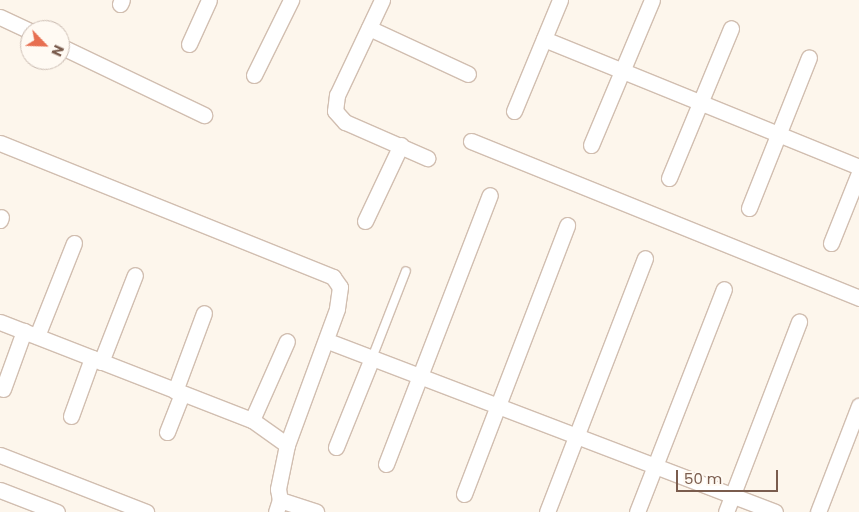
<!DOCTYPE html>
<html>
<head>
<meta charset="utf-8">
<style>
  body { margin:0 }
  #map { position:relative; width:859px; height:512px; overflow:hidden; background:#fdf6ec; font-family:Poppins,sans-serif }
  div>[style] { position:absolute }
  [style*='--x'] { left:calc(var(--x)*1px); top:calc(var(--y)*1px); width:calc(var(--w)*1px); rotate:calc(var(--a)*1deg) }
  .roads { filter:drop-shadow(1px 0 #d1beb0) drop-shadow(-1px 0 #d1beb0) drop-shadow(0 1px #d1beb0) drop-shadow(0 -1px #d1beb0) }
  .service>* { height:8px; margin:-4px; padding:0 4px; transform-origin:4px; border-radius:4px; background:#fff }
  .minor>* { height:15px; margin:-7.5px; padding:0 7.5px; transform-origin:7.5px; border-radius:7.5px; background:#fff }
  span { translate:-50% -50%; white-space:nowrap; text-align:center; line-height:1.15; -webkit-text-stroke:4.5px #fffaf3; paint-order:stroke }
  .north { position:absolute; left:20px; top:20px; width:50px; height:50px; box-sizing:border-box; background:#fffaf3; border:1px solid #cabbb1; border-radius:50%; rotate:114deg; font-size:14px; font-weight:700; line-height:20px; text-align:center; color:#7a5c4d }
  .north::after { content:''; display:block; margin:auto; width:18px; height:22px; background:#e76f51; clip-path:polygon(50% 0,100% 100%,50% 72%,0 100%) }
  .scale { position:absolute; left:676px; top:470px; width:102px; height:22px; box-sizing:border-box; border:2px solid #7a5c4d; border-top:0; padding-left:6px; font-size:15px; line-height:18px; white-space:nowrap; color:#7a5c4d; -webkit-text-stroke:4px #fffaf3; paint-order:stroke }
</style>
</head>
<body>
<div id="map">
  <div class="roads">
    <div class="service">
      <i style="--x:372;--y:358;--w:93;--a:-68.7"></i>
    </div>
    <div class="minor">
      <i style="--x:382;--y:0;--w:105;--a:115.3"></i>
      <i style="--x:337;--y:95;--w:16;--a:97"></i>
      <i style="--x:335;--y:111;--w:15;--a:48"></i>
      <i style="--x:345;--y:122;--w:90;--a:23.7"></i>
      <i style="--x:120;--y:4;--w:4;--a:-63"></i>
      <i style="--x:0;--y:17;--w:33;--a:25"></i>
      <i style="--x:369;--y:28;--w:109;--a:24.9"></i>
      <i style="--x:544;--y:39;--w:340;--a:22.1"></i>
      <i style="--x:189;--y:44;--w:48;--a:-65.6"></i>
      <i style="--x:60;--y:46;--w:160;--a:25.6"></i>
      <i style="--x:254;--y:75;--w:84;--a:-63.7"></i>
      <i style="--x:514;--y:111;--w:120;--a:-67.5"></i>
      <i style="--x:471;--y:141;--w:419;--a:22"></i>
      <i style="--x:0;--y:143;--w:359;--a:21.9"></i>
      <i style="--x:333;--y:277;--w:12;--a:55"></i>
      <i style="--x:340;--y:287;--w:22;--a:98"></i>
      <i style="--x:337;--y:309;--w:145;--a:110.2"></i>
      <i style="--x:591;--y:145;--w:157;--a:-67.2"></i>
      <i style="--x:669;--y:178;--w:162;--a:-67.5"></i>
      <i style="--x:749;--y:208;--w:162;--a:-68.3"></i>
      <i style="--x:0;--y:220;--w:3;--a:-72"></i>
      <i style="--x:365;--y:221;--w:84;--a:-64.7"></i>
      <i style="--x:831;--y:243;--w:75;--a:-68.2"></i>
      <i style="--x:0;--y:322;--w:270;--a:21.3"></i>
      <i style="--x:252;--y:420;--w:43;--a:35.5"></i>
      <i style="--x:287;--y:445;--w:45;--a:101.6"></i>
      <i style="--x:278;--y:489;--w:11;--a:80"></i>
      <i style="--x:37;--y:336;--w:100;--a:-68.3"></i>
      <i style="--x:333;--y:343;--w:473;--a:20.9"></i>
      <i style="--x:101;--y:362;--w:93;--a:-68.7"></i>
      <i style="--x:3;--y:389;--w:62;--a:-70.1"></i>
      <i style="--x:175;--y:391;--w:83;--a:-69.6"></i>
      <i style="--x:71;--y:416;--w:62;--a:-70.1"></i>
      <i style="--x:252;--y:420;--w:86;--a:-66.1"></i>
      <i style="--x:167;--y:432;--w:41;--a:-68.5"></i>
      <i style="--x:336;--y:447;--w:96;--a:-68"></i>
      <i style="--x:0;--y:455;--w:157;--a:21.3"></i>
      <i style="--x:386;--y:464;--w:288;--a:-68.9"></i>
      <i style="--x:0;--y:490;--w:61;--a:21.1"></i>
      <i style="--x:464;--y:494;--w:288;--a:-69"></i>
      <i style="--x:276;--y:512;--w:13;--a:-72"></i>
      <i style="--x:280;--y:500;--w:38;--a:18"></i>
      <i style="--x:547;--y:512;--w:272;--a:-68.9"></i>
      <i style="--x:637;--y:512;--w:239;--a:-68.7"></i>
      <i style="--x:726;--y:512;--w:204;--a:-69"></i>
      <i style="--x:818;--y:512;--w:114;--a:-68.9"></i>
    </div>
  </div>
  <div class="north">N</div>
  <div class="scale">50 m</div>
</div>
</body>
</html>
